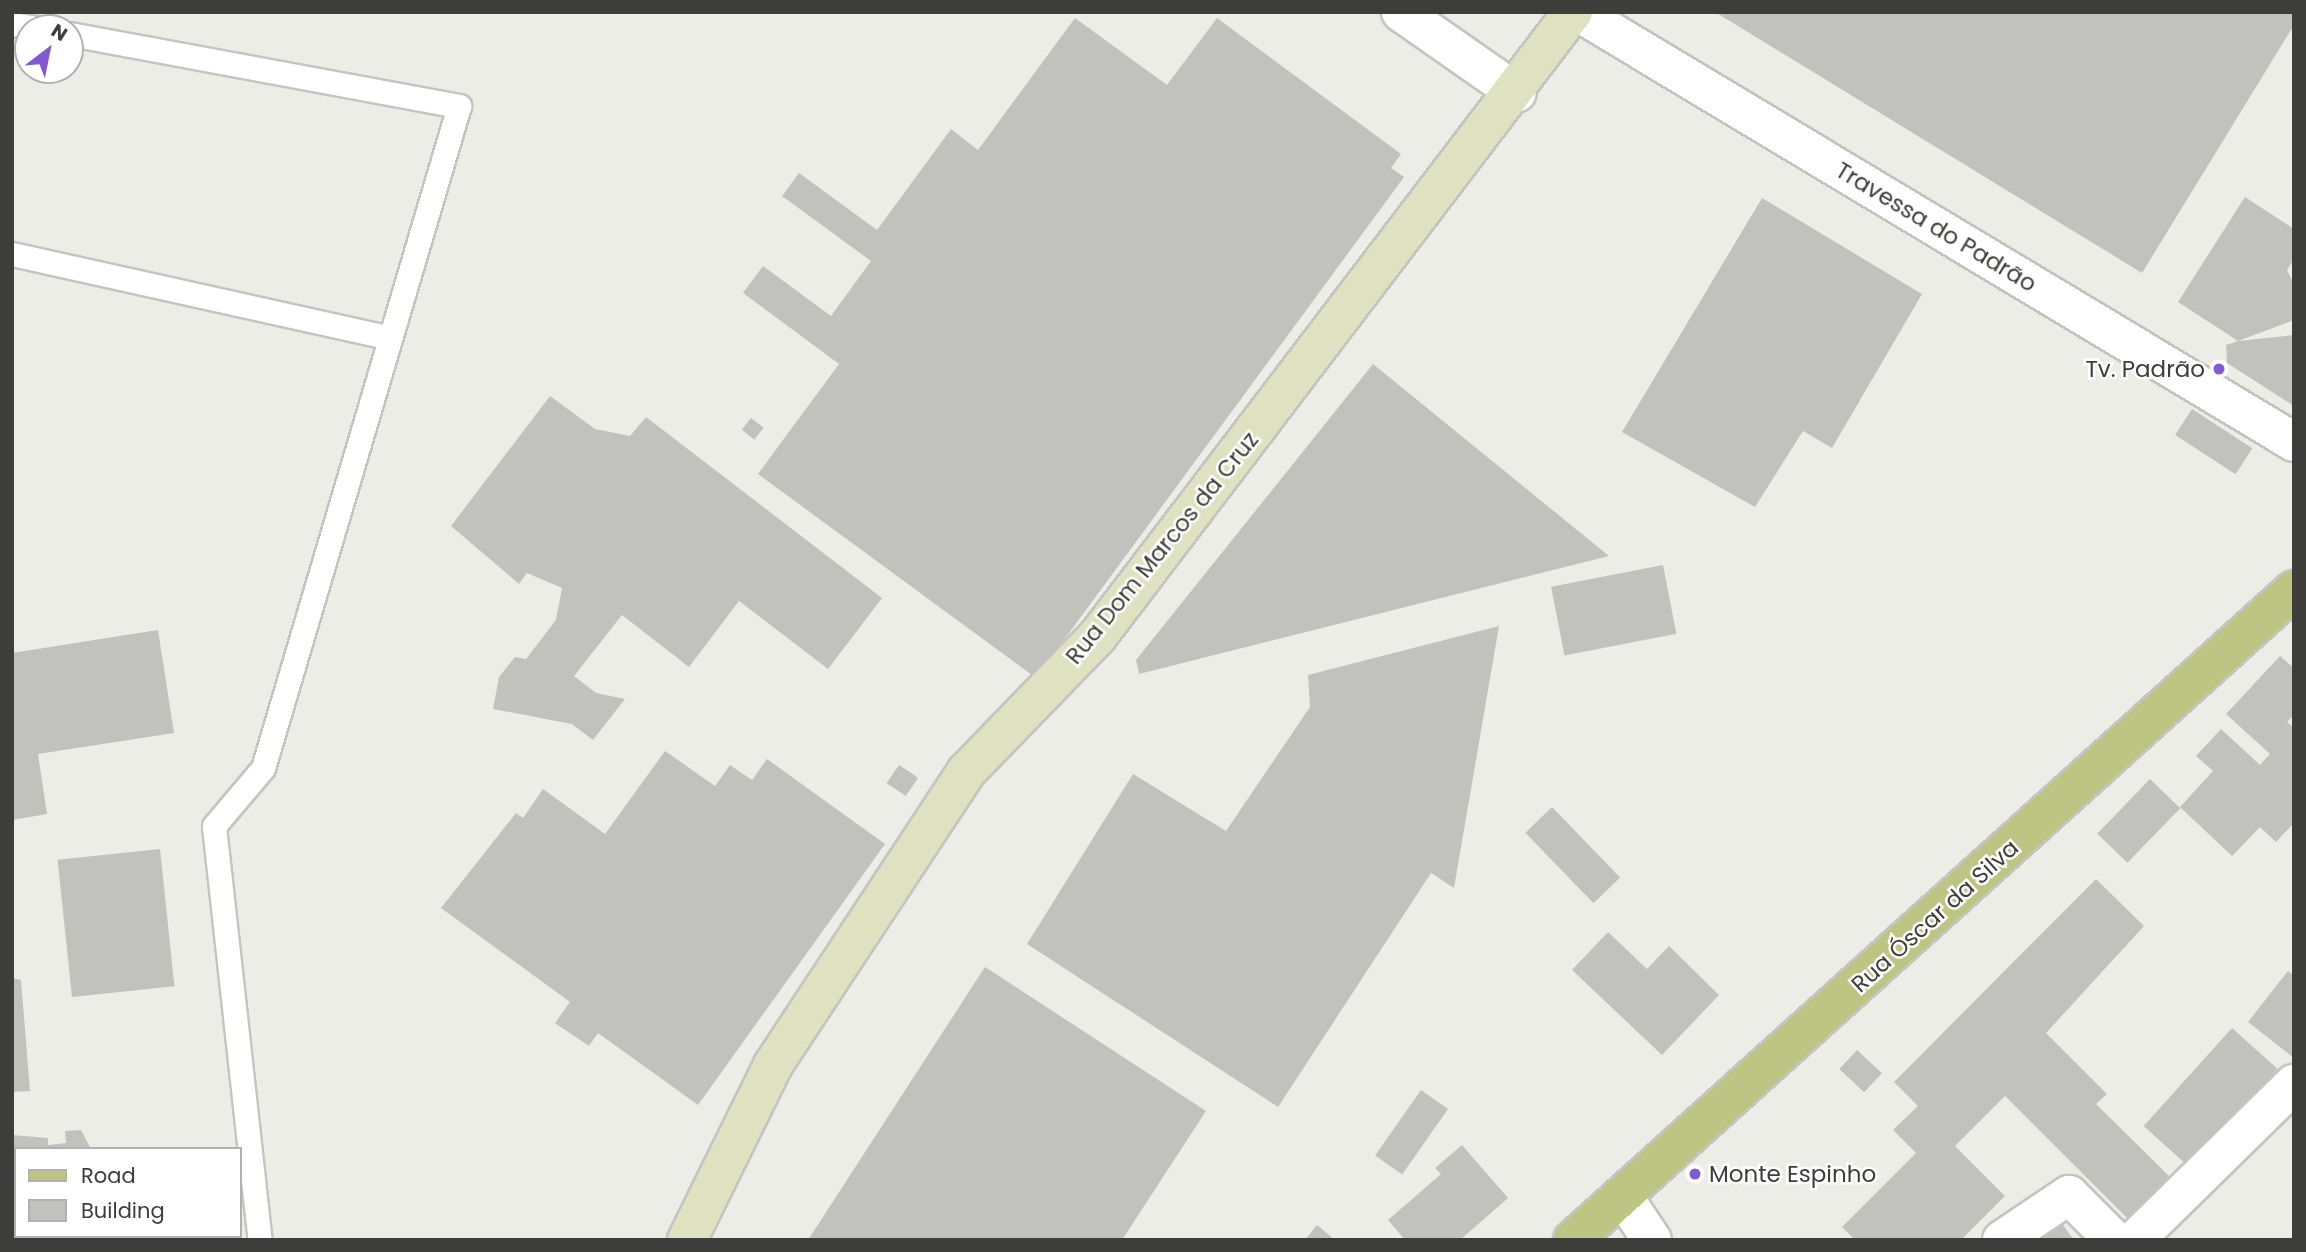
<!DOCTYPE html>
<html>
<head>
<meta charset="utf-8">
<style>
  body { margin:0 }
  #map { position:relative; width:2306px; height:1252px; overflow:hidden; background:#ecede7; font-family:Poppins,sans-serif }
  div>[style] { position:absolute }
  [style*='--x'] { left:calc(var(--x)*1px); top:calc(var(--y)*1px); width:calc(var(--w)*1px); rotate:calc(var(--a)*1deg) }
  .building>* { inset:0; background:#c1c2bd; transform-origin:0 0 }
  .roads { filter:drop-shadow(2px 0 #c4c5bf) drop-shadow(-2px 0 #c4c5bf) drop-shadow(0 2px #c4c5bf) drop-shadow(0 -2px #c4c5bf) }
  .lane>* { height:23px; margin:-11.5px; padding:0 11.5px; transform-origin:11.5px; border-radius:11.5px; background:#fff }
  .street>* { height:38px; margin:-19px; padding:0 19px; transform-origin:19px; border-radius:19px; background:#fff }
  .secondary>* { height:38px; margin:-19px; padding:0 19px; transform-origin:19px; border-radius:19px; background:#dfe2c1 }
  .primary>* { height:38px; margin:-19px; padding:0 19px; transform-origin:19px; border-radius:19px; background:#bec583 }
  .dots>* { width:19px; height:19px; translate:-50% -50%; box-sizing:border-box; border:4px solid #fff; border-radius:50% }
  span { translate:-50% -50%; white-space:nowrap; text-align:center; line-height:1.15; -webkit-text-stroke:5px #fff; paint-order:stroke }
  .street-label { font-size:23px; color:#3d3d3b }
  .poi-label { font-size:23px; color:#3d3d3b }
  .right { translate:-100% -50%; text-align:right }
  .left { translate:0 -50%; text-align:left }
  .frame { position:absolute; inset:0; border:14px solid #3d3d3b; pointer-events:none }
  .legend { position:absolute; left:14px; top:1147px; width:228px; height:91px; box-sizing:border-box; background:#fff; border:2px solid #b1b1b1; margin:0; padding:9px 12px; list-style:none; font-size:21px; color:#3d3d3b }
  .legend li { display:flex; align-items:center; gap:14px; height:35px }
  .legend b { width:35px; border:2px solid #b1b1b1 }
  .north { position:absolute; left:14px; top:14px; width:70px; height:70px; box-sizing:border-box; background:#fff; border:2px solid #b1b1b1; border-radius:50%; rotate:32deg; font-size:19px; font-weight:700; line-height:28px; text-align:center; color:#3d3d3b }
  .north::after { content:''; display:block; margin:auto; width:24px; height:32px; background:#8059d3; clip-path:polygon(50% 0,100% 100%,50% 72%,0 100%) }
</style>
</head>
<body>
<div id="map">
  <div class="building">
    <i style="clip-path:polygon(1715px 12px,2294px 12px,2294px 25px,2142px 273px)"></i>
    <i style="clip-path:polygon(1075px 18px,1167px 85px,1217px 18px,1401px 154px,1391px 168px,1404px 177px,1036px 678px,758px 474px,839px 364px,743px 293px,763px 266px,831px 316px,871px 261px,782px 196px,799px 173px,877px 230px,951px 129px,978px 150px)"></i>
    <i style="clip-path:polygon(2245px 197px,2294px 229px,2294px 259px,2287px 270px,2294px 284px,2294px 320px,2238px 341px,2294px 335px,2294px 406px,2227px 363px,2226px 345px,2238px 341px,2178px 302px)"></i>
    <i style="clip-path:polygon(1762px 198px,1922px 294px,1832px 448px,1803px 431px,1755px 507px,1622px 432px)"></i>
    <i style="clip-path:polygon(1373px 364px,1609px 556px,1139px 674px,1136px 660px)"></i>
    <i style="clip-path:polygon(550px 396px,595px 429px,630px 436px,646px 417px,882px 598px,828px 669px,739px 601px,689px 667px,622px 615px,574px 676px,596px 693px,625px 699px,593px 740px,572px 724px,493px 709px,499px 677px,515px 657px,526px 659px,556px 620px,562px 588px,527px 573px,519px 584px,451px 526px)"></i>
    <i style="left:2192px;top:409px;width:72px;height:31px;rotate:33deg"></i>
    <i style="left:751px;top:418px;width:16px;height:15px;rotate:38deg"></i>
    <i style="left:1663px;top:565px;width:70px;height:114px;rotate:79deg"></i>
    <i style="clip-path:polygon(1499px 626px,1454px 888px,1431px 873px,1278px 1107px,1027px 944px,1133px 774px,1226px 831px,1310px 707px,1308px 675px)"></i>
    <i style="clip-path:polygon(158px 630px,174px 733px,38px 754px,47px 814px,12px 820px,12px 653px)"></i>
    <i style="clip-path:polygon(2280px 656px,2294px 668px,2294px 715px,2287px 722px,2294px 728px,2294px 823px,2276px 842px,2260px 827px,2232px 856px,2180px 807px,2213px 771px,2196px 756px,2221px 729px,2260px 765px,2270px 754px,2226px 714px)"></i>
    <i style="clip-path:polygon(665px 751px,715px 786px,730px 765px,752px 780px,767px 759px,885px 844px,698px 1105px,598px 1033px,589px 1046px,555px 1023px,570px 1002px,441px 908px,516px 813px,523px 818px,543px 789px,605px 834px)"></i>
    <i style="left:899px;top:765px;width:23px;height:22px;rotate:34deg"></i>
    <i style="left:2150px;top:779px;width:42px;height:76px;rotate:44deg"></i>
    <i style="left:1552px;top:807px;width:98px;height:37px;rotate:46deg"></i>
    <i style="left:160px;top:849px;width:138px;height:103px;rotate:84deg"></i>
    <i style="clip-path:polygon(2096px 879px,2144px 926px,2046px 1033px,2107px 1094px,2096px 1104px,2170px 1177px,2128px 1219px,2005px 1096px,1955px 1146px,2005px 1196px,1961px 1240px,1855px 1240px,1842px 1227px,1916px 1153px,1893px 1130px,1918px 1106px,1894px 1082px)"></i>
    <i style="clip-path:polygon(1608px 932px,1647px 969px,1669px 946px,1719px 995px,1662px 1055px,1572px 970px)"></i>
    <i style="clip-path:polygon(985px 967px,1206px 1111px,1122px 1240px,808px 1240px)"></i>
    <i style="clip-path:polygon(2288px 971px,2294px 976px,2294px 1058px,2248px 1022px)"></i>
    <i style="clip-path:polygon(12px 978px,21px 980px,30px 1091px,12px 1092px)"></i>
    <i style="left:2232px;top:1028px;width:61px;height:132px;rotate:42deg"></i>
    <i style="left:1857px;top:1050px;width:34px;height:26px;rotate:43deg"></i>
    <i style="left:1421px;top:1090px;width:33px;height:80px;rotate:35deg"></i>
    <i style="clip-path:polygon(81px 1130px,91px 1149px,16px 1149px,16px 1236px,99px 1240px,12px 1240px,12px 1135px,48px 1138px,48px 1145px,66px 1143px,65px 1131px)"></i>
    <i style="clip-path:polygon(1462px 1145px,1508px 1198px,1460px 1240px,1405px 1240px,1388px 1220px,1441px 1174px,1435px 1168px)"></i>
    <i style="clip-path:polygon(2060px 1221px,2074px 1240px,2036px 1240px)"></i>
    <i style="clip-path:polygon(1317px 1225px,1335px 1240px,1305px 1240px)"></i>
  </div>
  <div class="roads">
    <div class="lane">
      <i style="--x:12;--y:24;--w:24;--a:9"></i>
      <i style="--x:70;--y:34;--w:396;--a:10.5"></i>
      <i style="--x:459;--y:106;--w:690;--a:106.49"></i>
      <i style="--x:263;--y:768;--w:76;--a:130.2"></i>
      <i style="--x:214;--y:826;--w:417;--a:83.7"></i>
      <i style="--x:12;--y:254;--w:387;--a:12.5"></i>
    </div>
    <div class="street">
      <i style="--x:1401;--y:12;--w:141;--a:34.9"></i>
      <i style="--x:1578;--y:12;--w:835;--a:30.99"></i>
      <i style="--x:1624;--y:1198;--w:50;--a:56.3"></i>
      <i style="--x:2002;--y:1240;--w:81;--a:-33.9"></i>
      <i style="--x:2069;--y:1195;--w:64;--a:45"></i>
      <i style="--x:2135;--y:1240;--w:223;--a:-44.5"></i>
    </div>
    <div class="secondary">
      <i style="--x:687;--y:1240;--w:195;--a:-63.8"></i>
      <i style="--x:773;--y:1065;--w:352;--a:-56.6"></i>
      <i style="--x:967;--y:771;--w:187;--a:-45.9"></i>
      <i style="--x:1097;--y:637;--w:786;--a:-52.71"></i>
    </div>
    <div class="primary">
      <i style="--x:1573;--y:1240;--w:971;--a:-42.04"></i>
    </div>
  </div>
  <div class="dots">
    <i style="left:2219px;top:369px;background:#8059d3"></i>
    <i style="left:1695px;top:1174px;background:#8059d3"></i>
  </div>
  <div class="street-label">
    <span style="left:1936px;top:227px;rotate:31deg">Travessa do Padrão</span>
    <span style="left:1162px;top:548px;rotate:-51deg">Rua Dom Marcos da Cruz</span>
    <span style="left:1935px;top:916px;rotate:-42deg">Rua Óscar da Silva</span>
  </div>
  <div class="poi-label">
    <span class="right" style="left:2205px;top:369px">Tv. Padrão</span>
    <span class="left" style="left:1709px;top:1174px">Monte Espinho</span>
  </div>
  <div class="frame"></div>
  <ul class="legend">
  <li><b style="height:9px;background:#bec583"></b>Road</li>
  <li><b style="height:19px;background:#c1c2bd"></b>Building</li>
  </ul>
  <div class="north">N</div>
</div>
</body>
</html>
